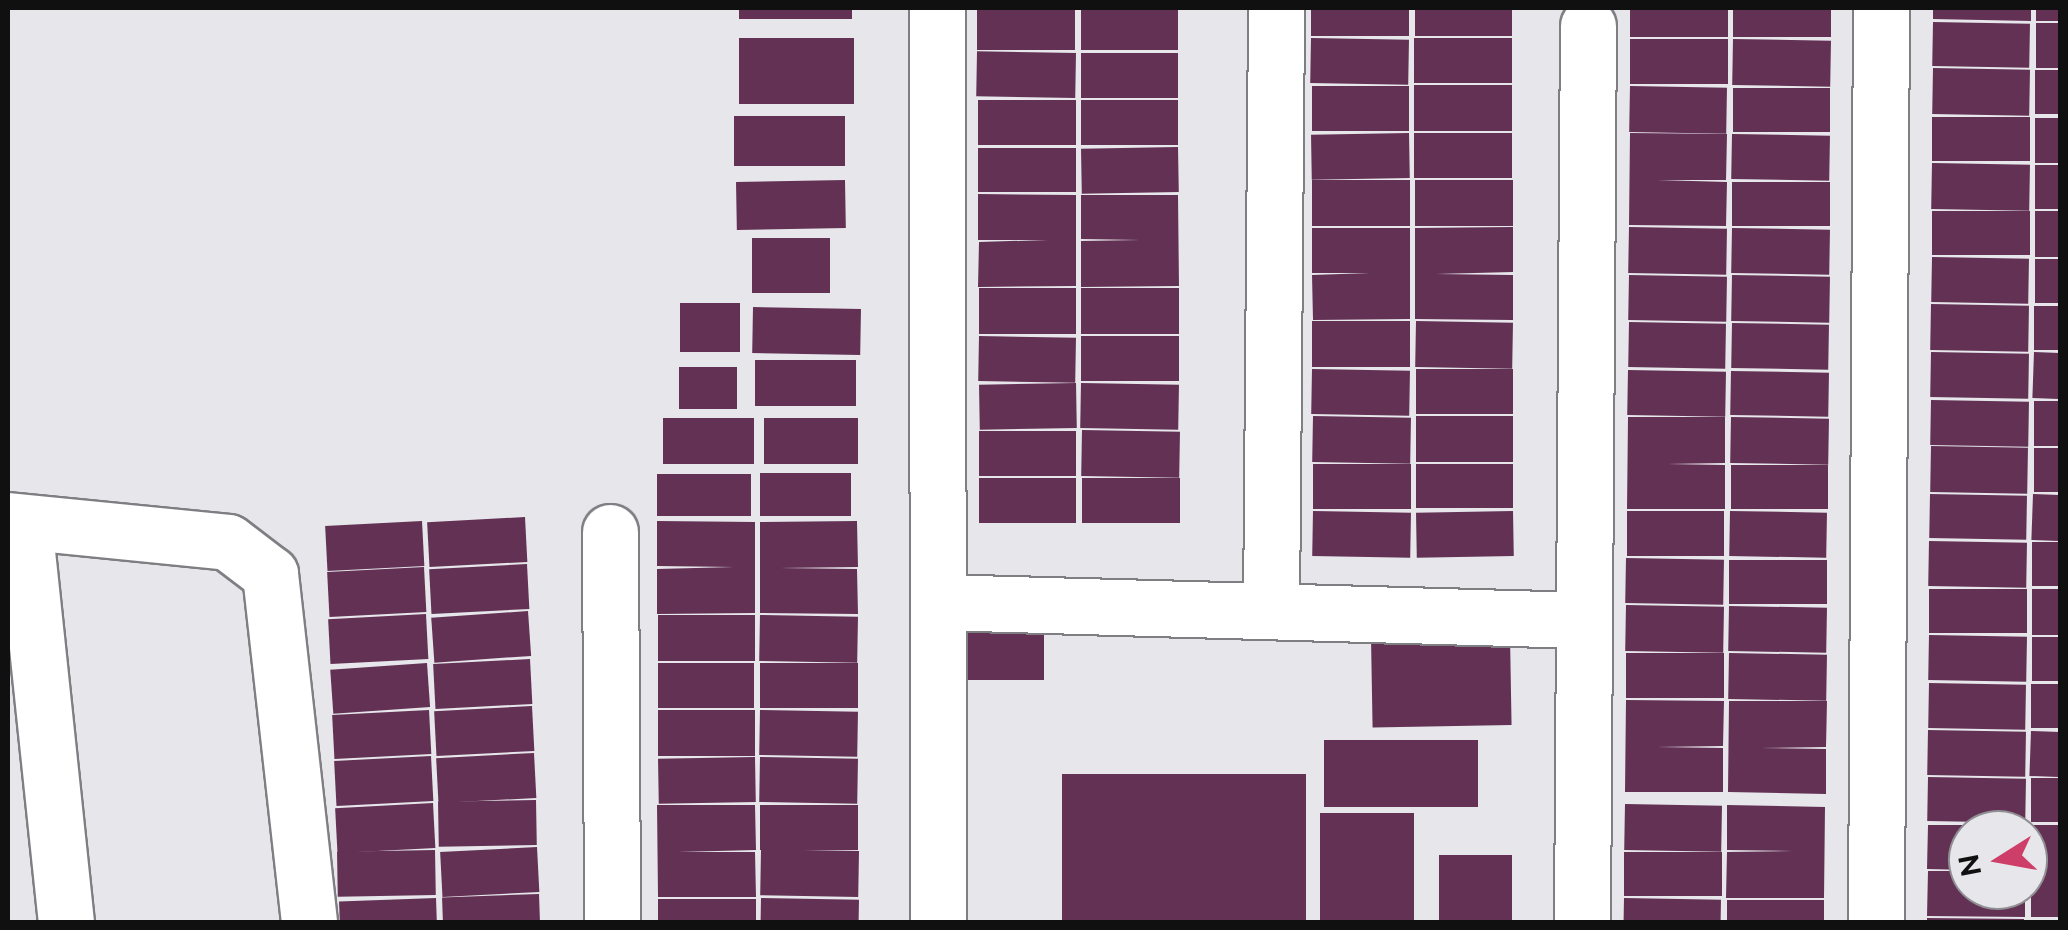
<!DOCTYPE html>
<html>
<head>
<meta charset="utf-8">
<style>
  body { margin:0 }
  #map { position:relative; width:2068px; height:930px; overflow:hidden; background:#e6e6eb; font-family:Raleway,sans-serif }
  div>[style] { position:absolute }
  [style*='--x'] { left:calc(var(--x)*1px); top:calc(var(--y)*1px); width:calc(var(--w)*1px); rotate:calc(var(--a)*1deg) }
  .building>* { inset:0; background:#633154; transform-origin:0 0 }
  .roads { filter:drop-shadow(2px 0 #7e7e83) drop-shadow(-2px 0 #7e7e83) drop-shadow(0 2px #7e7e83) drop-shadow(0 -2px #7e7e83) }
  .street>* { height:55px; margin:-27.5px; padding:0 27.5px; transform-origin:27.5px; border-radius:27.5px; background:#fff }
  span { translate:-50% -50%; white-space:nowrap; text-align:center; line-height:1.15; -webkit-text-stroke:10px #e6e6eb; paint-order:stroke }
  .frame { position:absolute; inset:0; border:10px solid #101011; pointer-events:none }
  .north { position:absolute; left:1948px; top:810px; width:100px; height:100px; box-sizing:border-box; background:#e6e6eb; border:2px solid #909094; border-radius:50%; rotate:259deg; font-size:28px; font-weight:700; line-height:40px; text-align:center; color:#101011 }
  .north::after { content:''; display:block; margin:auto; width:35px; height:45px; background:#cd3f68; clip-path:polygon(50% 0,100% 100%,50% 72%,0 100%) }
</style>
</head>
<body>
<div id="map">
  <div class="building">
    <i style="left:739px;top:8px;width:113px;height:11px"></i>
    <i style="left:977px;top:8px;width:98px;height:42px"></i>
    <i style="left:1081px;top:8px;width:97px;height:42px"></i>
    <i style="left:1311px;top:8px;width:98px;height:28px"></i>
    <i style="left:1415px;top:8px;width:97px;height:28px"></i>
    <i style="left:1630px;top:8px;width:98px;height:29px"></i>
    <i style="left:1733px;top:8px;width:98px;height:29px"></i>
    <i style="clip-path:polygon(1933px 8px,2031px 8px,2031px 21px,1933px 19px)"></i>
    <i style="left:2036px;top:8px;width:24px;height:13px"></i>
    <i style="left:1933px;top:22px;width:97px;height:44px;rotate:1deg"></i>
    <i style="left:2036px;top:23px;width:24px;height:45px"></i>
    <i style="left:739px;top:38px;width:115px;height:66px"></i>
    <i style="left:1311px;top:38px;width:98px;height:45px;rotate:1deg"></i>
    <i style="left:1512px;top:38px;width:45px;height:98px;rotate:90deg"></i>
    <i style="left:1630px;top:39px;width:98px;height:45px"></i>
    <i style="left:1733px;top:39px;width:98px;height:46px;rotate:1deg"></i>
    <i style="left:1076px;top:53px;width:45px;height:99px;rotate:91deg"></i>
    <i style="left:1081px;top:53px;width:97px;height:45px"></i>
    <i style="left:1933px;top:68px;width:97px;height:46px;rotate:1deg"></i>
    <i style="left:2035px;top:70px;width:25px;height:44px"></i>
    <i style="left:1512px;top:85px;width:46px;height:98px;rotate:90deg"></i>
    <i style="left:1312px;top:86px;width:97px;height:45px"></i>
    <i style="left:1630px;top:86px;width:97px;height:46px;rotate:1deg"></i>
    <i style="left:1733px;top:88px;width:97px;height:44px"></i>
    <i style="left:978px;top:100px;width:98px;height:45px"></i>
    <i style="left:1081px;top:100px;width:97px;height:45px"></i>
    <i style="left:734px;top:116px;width:111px;height:50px"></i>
    <i style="left:1932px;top:117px;width:98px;height:44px"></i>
    <i style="left:2035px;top:118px;width:25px;height:45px"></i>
    <i style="left:1409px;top:133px;width:45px;height:98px;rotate:89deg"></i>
    <i style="left:1414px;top:133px;width:98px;height:45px"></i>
    <i style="clip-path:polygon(1630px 133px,1727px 134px,1726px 180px,1657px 180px,1727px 182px,1726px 226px,1629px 225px)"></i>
    <i style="left:1732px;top:134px;width:98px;height:45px;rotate:1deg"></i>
    <i style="left:1178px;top:147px;width:45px;height:97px;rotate:89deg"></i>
    <i style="left:978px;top:148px;width:98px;height:44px"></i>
    <i style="left:1932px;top:163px;width:98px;height:46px;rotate:1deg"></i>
    <i style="left:2035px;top:165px;width:25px;height:44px"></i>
    <i style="left:845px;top:180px;width:48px;height:109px;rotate:89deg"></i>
    <i style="left:1410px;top:180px;width:46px;height:98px;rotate:90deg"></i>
    <i style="left:1415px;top:180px;width:98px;height:46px"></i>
    <i style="left:1732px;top:182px;width:98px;height:44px"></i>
    <i style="clip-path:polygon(978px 194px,1076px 195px,1076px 286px,978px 287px,979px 242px,1048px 240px,978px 240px)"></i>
    <i style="clip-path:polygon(1081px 195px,1178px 195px,1179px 286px,1081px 287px,1081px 241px,1140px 240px,1081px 239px)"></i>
    <i style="left:1932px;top:211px;width:98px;height:44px"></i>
    <i style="left:2035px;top:211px;width:25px;height:46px"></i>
    <i style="clip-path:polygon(1513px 227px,1513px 272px,1436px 274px,1513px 275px,1513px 320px,1415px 319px,1415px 228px)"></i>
    <i style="left:1629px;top:227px;width:98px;height:46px;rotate:1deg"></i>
    <i style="clip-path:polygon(1312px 228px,1410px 228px,1410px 319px,1313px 320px,1312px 275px,1370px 273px,1312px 273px)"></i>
    <i style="left:1732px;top:228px;width:98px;height:45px;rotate:1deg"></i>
    <i style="left:752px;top:238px;width:78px;height:55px"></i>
    <i style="left:1932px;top:257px;width:97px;height:45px;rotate:1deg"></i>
    <i style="left:2035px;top:259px;width:25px;height:44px"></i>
    <i style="left:1629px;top:275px;width:98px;height:45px;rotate:1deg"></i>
    <i style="left:1732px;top:275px;width:98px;height:46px;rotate:1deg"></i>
    <i style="left:1076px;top:288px;width:46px;height:97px;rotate:90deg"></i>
    <i style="left:1081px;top:288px;width:98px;height:46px"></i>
    <i style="left:680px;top:303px;width:60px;height:49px"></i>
    <i style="left:1931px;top:304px;width:98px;height:46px;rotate:1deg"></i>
    <i style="left:2034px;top:306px;width:26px;height:44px"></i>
    <i style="left:753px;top:307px;width:108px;height:46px;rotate:1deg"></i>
    <i style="left:1410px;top:321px;width:46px;height:98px;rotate:90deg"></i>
    <i style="left:1416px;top:321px;width:97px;height:46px;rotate:1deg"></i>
    <i style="left:1629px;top:322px;width:97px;height:45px;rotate:1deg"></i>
    <i style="left:1732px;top:323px;width:97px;height:45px;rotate:1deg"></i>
    <i style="left:979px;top:336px;width:97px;height:45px;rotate:1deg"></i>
    <i style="left:1081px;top:336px;width:98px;height:45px"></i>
    <i style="left:1931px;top:352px;width:98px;height:45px;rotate:1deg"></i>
    <i style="left:2034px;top:352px;width:26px;height:46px;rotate:2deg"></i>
    <i style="left:755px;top:360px;width:101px;height:46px"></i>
    <i style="left:679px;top:367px;width:58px;height:42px"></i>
    <i style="left:1312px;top:369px;width:98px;height:45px;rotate:1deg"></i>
    <i style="left:1513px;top:369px;width:45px;height:97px;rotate:90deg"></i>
    <i style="left:1628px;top:370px;width:98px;height:45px;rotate:1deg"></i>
    <i style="left:1731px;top:371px;width:98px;height:44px;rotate:1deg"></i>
    <i style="left:1076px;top:383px;width:45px;height:97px;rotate:89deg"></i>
    <i style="left:1081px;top:383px;width:98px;height:45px;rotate:1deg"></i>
    <i style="left:1931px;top:400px;width:98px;height:45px;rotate:1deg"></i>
    <i style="left:2034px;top:401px;width:26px;height:45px"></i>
    <i style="left:1313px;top:416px;width:98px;height:46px;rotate:1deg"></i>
    <i style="left:1513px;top:416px;width:46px;height:97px;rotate:90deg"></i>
    <i style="clip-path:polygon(1628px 417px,1725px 417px,1725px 463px,1667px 464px,1725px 465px,1725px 509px,1627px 509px)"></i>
    <i style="left:1731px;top:417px;width:98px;height:46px;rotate:1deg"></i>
    <i style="left:663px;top:418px;width:91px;height:46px"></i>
    <i style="left:764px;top:418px;width:94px;height:46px"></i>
    <i style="left:1082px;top:430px;width:98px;height:46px;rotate:1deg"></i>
    <i style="left:979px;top:431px;width:97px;height:45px"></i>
    <i style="left:1931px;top:446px;width:97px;height:46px;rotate:1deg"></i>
    <i style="left:2034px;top:448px;width:26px;height:44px"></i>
    <i style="left:1313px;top:464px;width:98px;height:45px"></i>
    <i style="left:1416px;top:464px;width:97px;height:44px"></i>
    <i style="left:1731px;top:465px;width:97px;height:44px"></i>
    <i style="left:760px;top:473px;width:91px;height:43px"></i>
    <i style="left:657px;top:474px;width:94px;height:42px"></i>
    <i style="left:979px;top:478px;width:97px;height:45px"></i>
    <i style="left:1082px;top:478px;width:98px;height:45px"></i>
    <i style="left:1930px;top:494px;width:97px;height:44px;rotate:1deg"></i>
    <i style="left:2033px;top:494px;width:27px;height:46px;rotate:2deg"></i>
    <i style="left:1313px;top:511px;width:98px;height:45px;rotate:1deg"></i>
    <i style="left:1513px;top:511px;width:45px;height:97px;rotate:89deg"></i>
    <i style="left:1627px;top:511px;width:97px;height:45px"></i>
    <i style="left:1730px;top:511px;width:97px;height:45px;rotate:1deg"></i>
    <i style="left:525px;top:517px;width:45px;height:98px;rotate:87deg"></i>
    <i style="left:422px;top:521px;width:45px;height:97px;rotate:87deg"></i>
    <i style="clip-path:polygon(657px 521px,755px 522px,755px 613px,657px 614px,657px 569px,734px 567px,657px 566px)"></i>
    <i style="clip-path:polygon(857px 521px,858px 567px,780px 568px,857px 569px,858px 614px,760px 613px,760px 522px)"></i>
    <i style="left:1929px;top:541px;width:98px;height:45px;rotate:1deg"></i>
    <i style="left:2032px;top:542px;width:28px;height:44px"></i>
    <i style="left:1626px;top:558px;width:98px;height:45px;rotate:1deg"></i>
    <i style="left:1729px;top:560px;width:98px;height:44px"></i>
    <i style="left:527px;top:564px;width:45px;height:98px;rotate:87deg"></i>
    <i style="left:424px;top:567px;width:45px;height:97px;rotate:87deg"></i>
    <i style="left:1929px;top:589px;width:98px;height:44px"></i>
    <i style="left:2032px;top:589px;width:28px;height:46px"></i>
    <i style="left:1626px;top:605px;width:98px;height:46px;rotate:1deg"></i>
    <i style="left:1729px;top:606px;width:98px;height:45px;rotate:1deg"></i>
    <i style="left:528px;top:611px;width:45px;height:97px;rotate:86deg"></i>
    <i style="left:426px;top:614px;width:45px;height:98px;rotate:87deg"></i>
    <i style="left:755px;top:615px;width:46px;height:97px;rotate:90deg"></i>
    <i style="left:760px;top:615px;width:98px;height:46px;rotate:1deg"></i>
    <i style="left:962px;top:623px;width:82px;height:57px"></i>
    <i style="left:1929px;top:635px;width:98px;height:45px;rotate:1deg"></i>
    <i style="left:1510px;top:636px;width:89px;height:139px;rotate:89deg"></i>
    <i style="left:2032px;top:637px;width:28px;height:44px"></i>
    <i style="left:1626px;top:653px;width:98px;height:45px"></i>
    <i style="left:1729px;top:653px;width:98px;height:46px;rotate:1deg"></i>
    <i style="left:530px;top:659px;width:45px;height:97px;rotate:87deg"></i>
    <i style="left:427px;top:663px;width:44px;height:97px;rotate:86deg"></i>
    <i style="left:658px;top:663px;width:96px;height:45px"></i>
    <i style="left:760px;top:663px;width:98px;height:45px"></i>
    <i style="left:1929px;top:683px;width:97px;height:45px;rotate:1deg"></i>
    <i style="left:2031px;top:684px;width:29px;height:44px"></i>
    <i style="clip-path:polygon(1626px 700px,1724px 701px,1723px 746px,1657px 747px,1723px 748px,1723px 792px,1625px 792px)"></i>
    <i style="clip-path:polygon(1729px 701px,1827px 701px,1826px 747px,1760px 748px,1826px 749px,1826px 794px,1728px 792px)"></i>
    <i style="left:532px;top:706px;width:45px;height:98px;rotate:87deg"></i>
    <i style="left:429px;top:710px;width:44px;height:97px;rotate:87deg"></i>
    <i style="left:658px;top:710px;width:97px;height:46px"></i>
    <i style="left:760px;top:710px;width:98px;height:45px;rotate:1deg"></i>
    <i style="left:1928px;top:730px;width:98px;height:45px;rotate:1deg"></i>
    <i style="left:2031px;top:731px;width:29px;height:45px;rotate:2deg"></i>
    <i style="left:1324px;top:740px;width:154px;height:67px"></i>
    <i style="left:534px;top:753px;width:45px;height:98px;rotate:87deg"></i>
    <i style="left:431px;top:756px;width:45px;height:97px;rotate:87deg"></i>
    <i style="left:755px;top:757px;width:45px;height:97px;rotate:89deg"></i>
    <i style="left:760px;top:757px;width:98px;height:45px;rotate:1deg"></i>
    <i style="left:1062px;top:774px;width:244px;height:148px"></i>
    <i style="left:1928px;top:777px;width:98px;height:44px;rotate:1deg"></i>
    <i style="left:2031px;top:778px;width:29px;height:44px"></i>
    <i style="left:536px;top:800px;width:45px;height:98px;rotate:89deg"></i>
    <i style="left:433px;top:803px;width:45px;height:98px;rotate:87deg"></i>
    <i style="left:1625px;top:804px;width:97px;height:46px;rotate:1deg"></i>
    <i style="clip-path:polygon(657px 805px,755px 805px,756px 850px,678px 852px,755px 852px,756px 897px,658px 897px)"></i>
    <i style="left:760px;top:805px;width:98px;height:45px"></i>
    <i style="clip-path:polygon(1727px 805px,1825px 807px,1824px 898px,1726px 898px,1727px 852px,1793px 851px,1727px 850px)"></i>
    <i style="left:1414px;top:813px;width:109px;height:94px;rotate:90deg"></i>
    <i style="clip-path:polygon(1928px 825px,2026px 825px,2026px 830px,1968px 830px,1968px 870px,1927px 869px)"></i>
    <i style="left:2031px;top:825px;width:29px;height:92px"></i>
    <i style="left:537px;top:847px;width:45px;height:97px;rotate:87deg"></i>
    <i style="left:435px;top:850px;width:45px;height:98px;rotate:89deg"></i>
    <i style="left:859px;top:851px;width:46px;height:98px;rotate:91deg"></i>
    <i style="left:1624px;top:852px;width:98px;height:44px"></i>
    <i style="left:1439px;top:855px;width:73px;height:67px"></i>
    <i style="clip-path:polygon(1928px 871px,1968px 871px,1968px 890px,2025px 890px,2025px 917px,1927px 916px)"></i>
    <i style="left:539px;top:894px;width:28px;height:97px;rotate:88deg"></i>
    <i style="left:436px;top:898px;width:24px;height:97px;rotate:88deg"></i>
    <i style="left:761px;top:898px;width:98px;height:24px;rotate:1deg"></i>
    <i style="left:1624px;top:898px;width:97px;height:24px;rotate:1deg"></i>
    <i style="left:658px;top:899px;width:98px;height:23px"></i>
    <i style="left:1727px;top:900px;width:97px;height:22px"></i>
    <i style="clip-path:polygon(1927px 918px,2024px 919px,2024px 922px,1927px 922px)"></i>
  </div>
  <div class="roads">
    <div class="street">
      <i style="--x:937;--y:8;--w:914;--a:89.94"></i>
      <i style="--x:8;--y:520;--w:221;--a:5.7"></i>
      <i style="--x:228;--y:542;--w:53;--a:37.3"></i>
      <i style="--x:270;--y:574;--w:350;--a:83.6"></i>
      <i style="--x:24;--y:523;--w:401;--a:84"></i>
      <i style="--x:610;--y:532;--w:390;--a:89.7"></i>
      <i style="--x:938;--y:602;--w:646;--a:1.6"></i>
      <i style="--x:1271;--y:611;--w:603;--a:-89.52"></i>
      <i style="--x:1582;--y:922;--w:896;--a:-89.62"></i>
      <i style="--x:1876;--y:922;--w:914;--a:-89.69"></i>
    </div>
  </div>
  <div class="frame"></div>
  <div class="north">N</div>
</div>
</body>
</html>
